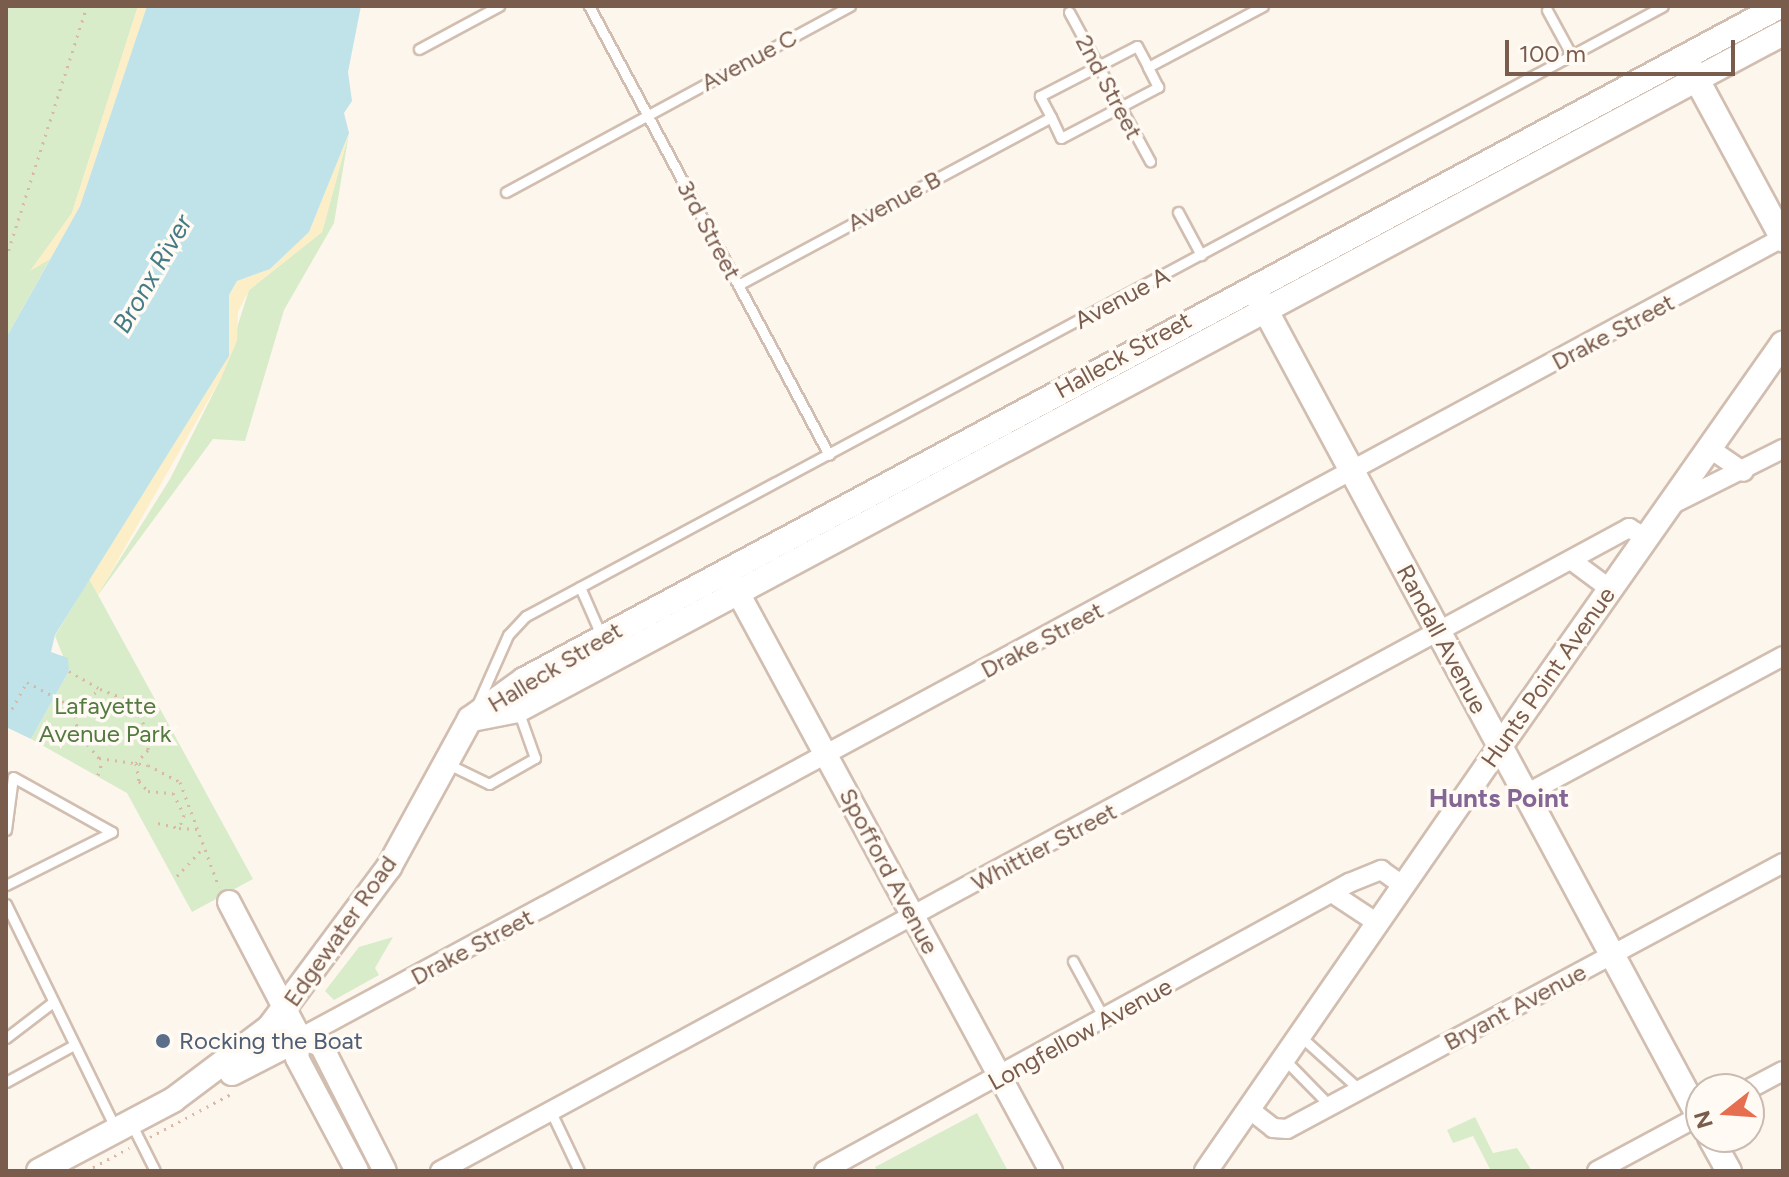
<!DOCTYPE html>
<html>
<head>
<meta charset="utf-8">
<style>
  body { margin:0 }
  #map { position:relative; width:1789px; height:1177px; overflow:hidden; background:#fdf6ec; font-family:Figtree,sans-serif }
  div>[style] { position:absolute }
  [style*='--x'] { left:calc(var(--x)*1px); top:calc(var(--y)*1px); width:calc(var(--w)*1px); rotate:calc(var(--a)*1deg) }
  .green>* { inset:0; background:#d8ecc9 }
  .sand>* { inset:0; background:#fcefc7 }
  .water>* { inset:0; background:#bfe3e8 }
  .path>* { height:3px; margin-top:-1.5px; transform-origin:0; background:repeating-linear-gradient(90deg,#d9b8a5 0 2px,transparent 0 8px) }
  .roads { filter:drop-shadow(2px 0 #d1beb0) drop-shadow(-2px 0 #d1beb0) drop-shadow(0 2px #d1beb0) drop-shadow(0 -2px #d1beb0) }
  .service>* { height:9px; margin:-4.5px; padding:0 4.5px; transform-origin:4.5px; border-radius:4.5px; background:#fff }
  .minor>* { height:18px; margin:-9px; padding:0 9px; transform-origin:9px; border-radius:9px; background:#fff }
  .tertiary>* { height:22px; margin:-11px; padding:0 11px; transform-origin:11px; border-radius:11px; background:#fff }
  .secondary>* { height:24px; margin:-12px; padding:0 12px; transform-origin:12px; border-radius:12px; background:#fff }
  .dots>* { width:22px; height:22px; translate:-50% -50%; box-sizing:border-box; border:4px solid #fffaf3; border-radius:50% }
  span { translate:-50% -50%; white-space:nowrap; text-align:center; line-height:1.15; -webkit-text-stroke:7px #fffaf3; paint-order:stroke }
  .street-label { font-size:24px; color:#7a5c4d }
  .park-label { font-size:24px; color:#537a41 }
  .service-label { font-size:24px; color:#4e5e75 }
  .left { translate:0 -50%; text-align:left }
  .water-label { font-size:26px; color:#437c86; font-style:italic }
  .neighbourhood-label { font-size:26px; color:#846695; font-weight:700 }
  .frame { position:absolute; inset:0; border:8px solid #7a5c4d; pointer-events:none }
  .north { position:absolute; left:1685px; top:1073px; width:80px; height:80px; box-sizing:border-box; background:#fffaf3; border:2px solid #cabbb1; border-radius:50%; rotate:253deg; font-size:22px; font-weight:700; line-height:32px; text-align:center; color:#7a5c4d }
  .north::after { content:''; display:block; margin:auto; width:28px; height:36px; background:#e76f51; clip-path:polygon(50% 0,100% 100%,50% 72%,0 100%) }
  .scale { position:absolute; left:1505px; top:40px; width:230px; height:36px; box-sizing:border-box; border:4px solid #7a5c4d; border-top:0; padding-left:10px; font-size:24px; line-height:28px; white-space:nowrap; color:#7a5c4d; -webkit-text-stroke:6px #fffaf3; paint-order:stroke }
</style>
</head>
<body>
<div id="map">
  <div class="green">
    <i style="clip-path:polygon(6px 6px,138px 6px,72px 213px,32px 269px,50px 259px,6px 338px)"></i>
    <i style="clip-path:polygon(349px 133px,334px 223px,284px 310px,245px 441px,213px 439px,98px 595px,253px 879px,192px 912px,127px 793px,31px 739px,69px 671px,55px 636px,89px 579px,98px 594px,170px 479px,221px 378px,249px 290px,322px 232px)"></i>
    <i style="clip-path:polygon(393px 937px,375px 968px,379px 975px,334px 1000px,325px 991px,359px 947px)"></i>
    <i style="clip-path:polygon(977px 1113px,1008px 1171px,877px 1171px,875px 1167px)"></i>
    <i style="clip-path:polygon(1475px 1117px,1493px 1153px,1517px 1148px,1532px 1171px,1491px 1171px,1473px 1136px,1453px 1143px,1447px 1130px)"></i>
  </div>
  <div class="sand">
    <i style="clip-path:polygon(138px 6px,147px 6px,80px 206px,50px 259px,30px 271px,72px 213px)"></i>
    <i style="clip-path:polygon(349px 133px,322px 232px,249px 290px,238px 312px,237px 341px,221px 378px,98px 595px,89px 579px,229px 356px,229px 295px,237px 281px,270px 269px,309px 232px)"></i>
  </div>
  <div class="water">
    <i style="clip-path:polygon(147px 6px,361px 6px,348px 72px,352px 101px,344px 113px,349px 133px,309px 232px,270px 269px,237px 281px,229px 295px,229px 356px,55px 635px,51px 652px,68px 658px,69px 671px,31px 739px,6px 727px,6px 338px,80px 206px)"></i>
  </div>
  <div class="path">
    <i style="--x:6;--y:258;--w:265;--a:-72.2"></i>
    <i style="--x:69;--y:671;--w:36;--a:30"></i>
    <i style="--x:75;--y:708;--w:31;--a:-37"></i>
    <i style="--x:100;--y:689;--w:33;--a:21"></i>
    <i style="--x:131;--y:701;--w:35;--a:61"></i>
    <i style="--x:148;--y:732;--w:18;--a:90"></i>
    <i style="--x:148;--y:750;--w:18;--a:133"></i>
    <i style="--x:136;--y:763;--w:18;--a:81"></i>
    <i style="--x:139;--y:781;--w:13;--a:48"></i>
    <i style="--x:148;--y:791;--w:25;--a:5"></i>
    <i style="--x:173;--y:793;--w:25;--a:63"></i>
    <i style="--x:184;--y:815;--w:14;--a:111"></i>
    <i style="--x:179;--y:828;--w:18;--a:3"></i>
    <i style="--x:12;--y:709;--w:31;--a:-61"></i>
    <i style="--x:27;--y:682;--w:55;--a:28.4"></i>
    <i style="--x:75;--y:708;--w:24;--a:85"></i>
    <i style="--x:77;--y:732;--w:34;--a:50"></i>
    <i style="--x:99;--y:758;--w:49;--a:8.1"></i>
    <i style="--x:148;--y:765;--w:36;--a:28"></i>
    <i style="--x:180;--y:782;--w:112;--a:69.6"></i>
    <i style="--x:98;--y:775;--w:16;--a:-72"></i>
    <i style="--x:158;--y:823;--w:22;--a:13"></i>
    <i style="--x:177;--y:876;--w:35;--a:-47"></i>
    <i style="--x:150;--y:1137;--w:92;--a:-28"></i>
    <i style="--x:86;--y:1171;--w:49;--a:-28.1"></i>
  </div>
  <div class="roads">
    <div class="service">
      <i style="--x:589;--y:6;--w:509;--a:61.87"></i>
      <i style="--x:1547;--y:10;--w:52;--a:61.5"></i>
      <i style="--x:1069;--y:12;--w:170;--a:61.5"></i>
      <i style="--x:419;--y:49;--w:91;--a:-28.3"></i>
      <i style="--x:1051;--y:117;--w:24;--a:-118"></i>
      <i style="--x:1040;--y:96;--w:109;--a:-27.3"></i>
      <i style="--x:1137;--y:46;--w:24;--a:62"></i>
      <i style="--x:506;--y:192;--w:391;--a:-28.4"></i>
      <i style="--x:1178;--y:212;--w:49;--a:61.9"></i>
      <i style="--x:738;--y:285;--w:355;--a:-28.2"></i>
      <i style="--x:1051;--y:117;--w:23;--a:65"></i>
      <i style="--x:1061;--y:138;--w:110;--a:-27.7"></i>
      <i style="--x:1158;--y:87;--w:22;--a:-117"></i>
      <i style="--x:1148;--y:67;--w:130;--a:-27.9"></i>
      <i style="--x:580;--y:587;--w:52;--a:66.4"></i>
      <i style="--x:477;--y:705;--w:77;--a:-66.1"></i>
      <i style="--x:508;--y:635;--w:26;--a:-47"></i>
      <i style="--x:526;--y:616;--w:1290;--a:-28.21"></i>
      <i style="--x:446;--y:763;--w:48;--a:26"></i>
      <i style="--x:489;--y:784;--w:53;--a:-29.5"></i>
      <i style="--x:535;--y:758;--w:51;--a:-109.5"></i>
      <i style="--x:6;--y:830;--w:53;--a:-82.5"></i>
      <i style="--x:13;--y:777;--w:113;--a:29.1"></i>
      <i style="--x:112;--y:832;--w:119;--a:153.4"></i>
      <i style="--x:6;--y:904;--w:251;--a:64"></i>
      <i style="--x:1073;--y:961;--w:67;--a:61.5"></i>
      <i style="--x:1300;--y:1036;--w:81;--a:42"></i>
      <i style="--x:6;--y:1038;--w:59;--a:-37.5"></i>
      <i style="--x:1285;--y:1060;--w:64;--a:45.6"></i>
      <i style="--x:6;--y:1082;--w:77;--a:-28.6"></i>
      <i style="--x:551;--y:1112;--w:65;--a:64.6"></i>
      <i style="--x:132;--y:1125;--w:51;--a:63.4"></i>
    </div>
    <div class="minor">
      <i style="--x:1709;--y:448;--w:42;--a:34.4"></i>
      <i style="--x:1667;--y:507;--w:130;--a:-26.6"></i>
      <i style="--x:1571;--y:560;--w:49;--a:36.6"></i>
      <i style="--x:1526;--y:794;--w:292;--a:-28.2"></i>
      <i style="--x:1335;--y:895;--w:49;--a:33.4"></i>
      <i style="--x:300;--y:1038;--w:1684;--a:-28.36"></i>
      <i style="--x:1749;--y:1089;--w:38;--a:-28"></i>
      <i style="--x:1249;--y:1109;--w:31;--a:38"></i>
      <i style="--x:1273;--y:1128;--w:14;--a:4"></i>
      <i style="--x:1287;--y:1129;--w:563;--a:-28.2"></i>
      <i style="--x:440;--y:1171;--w:1352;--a:-28.4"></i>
      <i style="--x:1629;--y:528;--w:20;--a:30"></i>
      <i style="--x:824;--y:1171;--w:599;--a:-28.75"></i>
      <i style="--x:1349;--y:883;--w:35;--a:-22"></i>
      <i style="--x:1381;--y:870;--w:24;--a:35"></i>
      <i style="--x:1597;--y:1171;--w:118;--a:-28.3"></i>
    </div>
    <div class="tertiary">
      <i style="--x:729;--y:576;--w:677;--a:61.58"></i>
      <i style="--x:229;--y:902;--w:153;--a:62.4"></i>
      <i style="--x:300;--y:1038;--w:20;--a:99"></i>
      <i style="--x:297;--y:1058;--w:128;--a:62"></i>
      <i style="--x:300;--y:1038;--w:22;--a:18"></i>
      <i style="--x:321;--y:1045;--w:141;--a:63.1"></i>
      <i style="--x:1206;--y:1171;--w:517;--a:-55.33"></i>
    </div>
    <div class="secondary">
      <i style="--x:1690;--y:67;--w:196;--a:61.6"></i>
      <i style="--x:1259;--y:298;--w:933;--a:61.73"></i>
      <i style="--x:472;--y:719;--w:47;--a:-11.1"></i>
      <i style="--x:518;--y:710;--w:1435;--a:-28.15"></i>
      <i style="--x:1500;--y:746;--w:492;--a:-54.9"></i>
      <i style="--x:232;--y:1073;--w:76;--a:-27.2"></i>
      <i style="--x:1710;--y:1137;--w:39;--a:61"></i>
      <i style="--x:39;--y:1171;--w:152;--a:-27.9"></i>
      <i style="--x:173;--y:1100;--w:120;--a:-36.9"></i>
      <i style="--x:269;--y:1028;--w:201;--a:-53.3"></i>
      <i style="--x:389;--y:867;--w:169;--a:-61.3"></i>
      <i style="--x:470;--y:719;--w:67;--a:-35.8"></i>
      <i style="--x:524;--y:680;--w:1425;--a:-28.22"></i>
    </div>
  </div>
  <div class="dots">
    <i style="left:163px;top:1041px;background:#5c6f8a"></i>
  </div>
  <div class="street-label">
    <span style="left:749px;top:60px;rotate:-28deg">Avenue C</span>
    <span style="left:1109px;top:87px;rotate:62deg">2nd Street</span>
    <span style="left:894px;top:201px;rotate:-28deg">Avenue B</span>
    <span style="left:709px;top:230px;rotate:62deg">3rd Street</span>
    <span style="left:1122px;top:298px;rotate:-28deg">Avenue A</span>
    <span style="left:1613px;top:332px;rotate:-28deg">Drake Street</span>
    <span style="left:1123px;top:355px;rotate:-29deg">Halleck Street</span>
    <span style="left:1442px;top:639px;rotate:62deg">Randall Avenue</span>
    <span style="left:1042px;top:640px;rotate:-28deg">Drake Street</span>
    <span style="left:555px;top:667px;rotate:-31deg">Halleck Street</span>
    <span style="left:1548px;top:677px;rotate:-55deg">Hunts Point Avenue</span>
    <span style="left:1044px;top:847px;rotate:-28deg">Whittier Street</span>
    <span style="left:889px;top:871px;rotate:62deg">Spofford Avenue</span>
    <span style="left:340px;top:931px;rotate:-55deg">Edgewater Road</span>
    <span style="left:472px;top:947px;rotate:-28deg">Drake Street</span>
    <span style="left:1515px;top:1007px;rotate:-28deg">Bryant Avenue</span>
    <span style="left:1080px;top:1034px;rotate:-29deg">Longfellow Avenue</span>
  </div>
  <div class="park-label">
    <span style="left:105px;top:720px">Lafayette<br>Avenue Park</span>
  </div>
  <div class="service-label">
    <span class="left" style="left:179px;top:1041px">Rocking the Boat</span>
  </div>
  <div class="water-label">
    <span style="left:153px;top:274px;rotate:-60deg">Bronx River</span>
  </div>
  <div class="neighbourhood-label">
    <span style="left:1499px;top:799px">Hunts Point</span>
  </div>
  <div class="frame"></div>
  <div class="north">N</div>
  <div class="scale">100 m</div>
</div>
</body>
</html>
